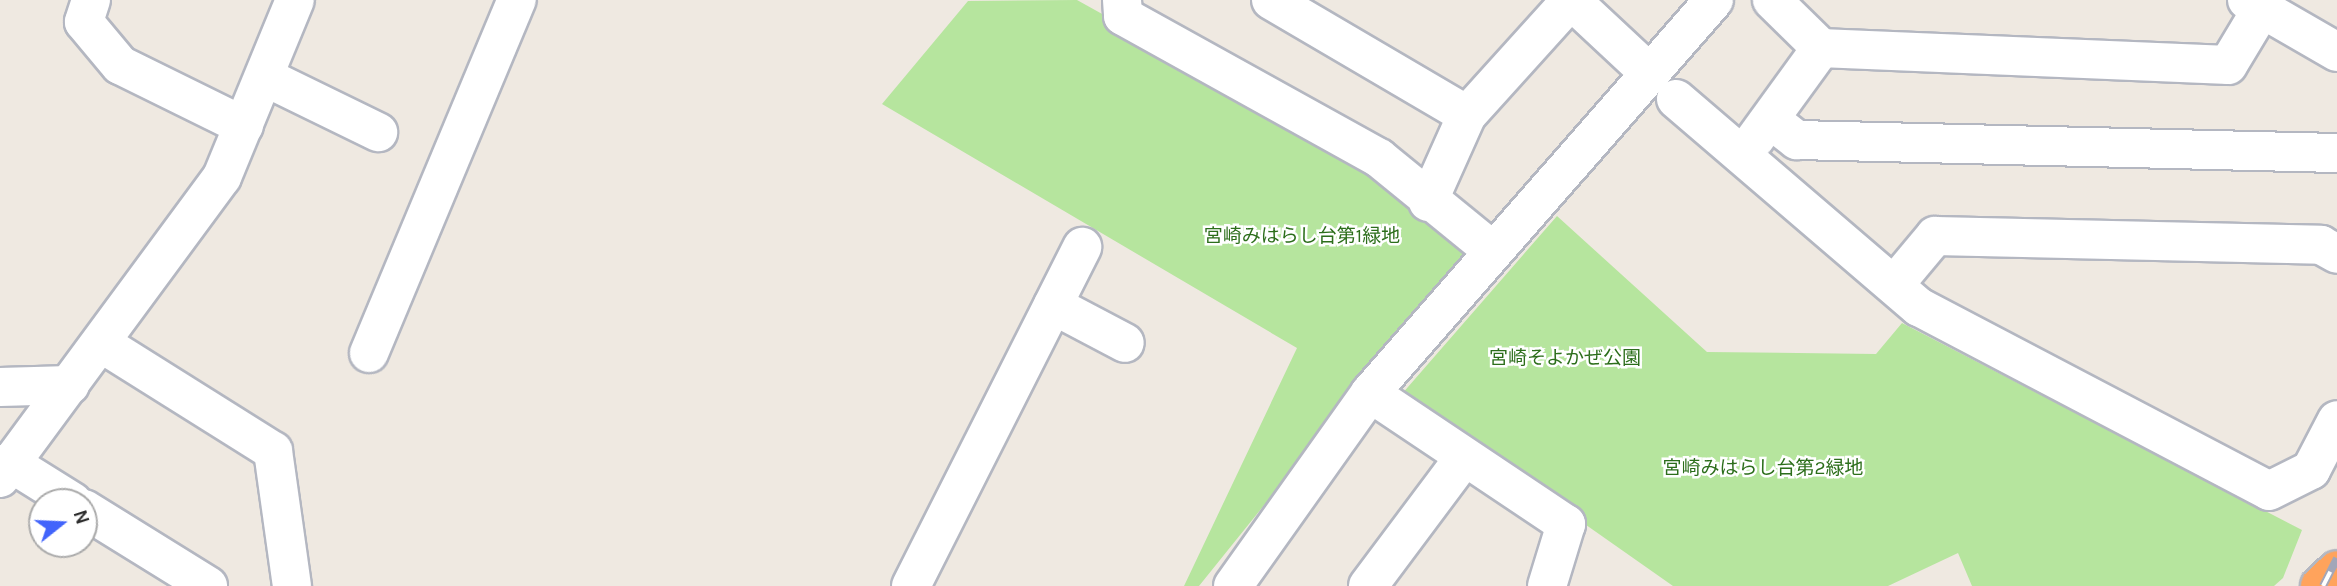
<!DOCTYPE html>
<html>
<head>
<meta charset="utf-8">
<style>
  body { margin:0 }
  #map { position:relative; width:2337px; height:586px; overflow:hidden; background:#efe9e1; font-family:Karla,"Noto Sans JP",sans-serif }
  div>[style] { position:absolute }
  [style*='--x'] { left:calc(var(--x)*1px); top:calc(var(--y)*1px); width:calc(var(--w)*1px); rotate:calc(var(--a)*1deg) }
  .green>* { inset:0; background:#b6e59e }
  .roads { filter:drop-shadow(2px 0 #b4b7c1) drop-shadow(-2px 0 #b4b7c1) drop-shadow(0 2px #b4b7c1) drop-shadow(0 -2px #b4b7c1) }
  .minor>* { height:38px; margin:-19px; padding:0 19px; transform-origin:19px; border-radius:19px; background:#fff }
  .highway>* { height:38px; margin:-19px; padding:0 19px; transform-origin:19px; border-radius:19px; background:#ffa35c }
  .rail>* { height:8px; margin-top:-4px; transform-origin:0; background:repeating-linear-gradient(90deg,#fff 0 16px,#a3a6b8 0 32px); box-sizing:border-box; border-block:2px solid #a3a6b8 }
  span { translate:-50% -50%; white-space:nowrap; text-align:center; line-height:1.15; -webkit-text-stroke:5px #fff; paint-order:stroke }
  .park-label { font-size:19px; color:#2c6e1b }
  .north { position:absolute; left:28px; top:488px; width:70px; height:70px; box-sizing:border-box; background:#fff; border:2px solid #ababab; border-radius:50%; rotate:72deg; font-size:19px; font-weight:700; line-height:28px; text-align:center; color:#2e2e2e }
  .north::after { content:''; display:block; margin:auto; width:24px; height:32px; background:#4264fb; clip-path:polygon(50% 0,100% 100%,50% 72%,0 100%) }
</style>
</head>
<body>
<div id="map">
  <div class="green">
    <i style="clip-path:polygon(1077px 0,1363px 159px,1467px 253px,1199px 586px,1184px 586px,1297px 348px,882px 104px,968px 1px)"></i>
    <i style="clip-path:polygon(1557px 216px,1707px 352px,1876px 354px,1902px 323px,2302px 530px,2283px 578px,2274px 586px,1972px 586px,1958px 553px,1888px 586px,1673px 586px,1401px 395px)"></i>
  </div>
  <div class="roads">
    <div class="minor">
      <i style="--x:91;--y:0;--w:23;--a:108"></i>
      <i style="--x:84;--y:22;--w:56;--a:50.1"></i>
      <i style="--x:120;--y:65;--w:138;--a:26.2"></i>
      <i style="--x:1122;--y:0;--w:16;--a:86"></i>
      <i style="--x:1123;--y:16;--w:293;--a:29"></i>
      <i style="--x:1379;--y:158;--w:146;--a:39.2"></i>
      <i style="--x:1271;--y:0;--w:227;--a:30.4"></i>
      <i style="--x:1571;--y:0;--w:103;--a:43"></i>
      <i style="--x:1772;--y:0;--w:69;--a:44.4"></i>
      <i style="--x:1821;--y:48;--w:407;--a:2.4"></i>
      <i style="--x:2228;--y:65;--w:64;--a:-59"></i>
      <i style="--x:2247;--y:0;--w:104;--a:30"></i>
      <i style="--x:265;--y:77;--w:126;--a:26"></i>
      <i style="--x:1676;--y:99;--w:320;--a:40.6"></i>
      <i style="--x:1919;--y:307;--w:395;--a:27.7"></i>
      <i style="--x:2269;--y:491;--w:47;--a:-26.6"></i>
      <i style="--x:2311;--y:470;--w:56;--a:-62.5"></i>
      <i style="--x:1771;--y:120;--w:33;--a:38"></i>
      <i style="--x:1797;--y:140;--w:540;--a:1.38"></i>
      <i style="--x:1755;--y:139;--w:112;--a:-54"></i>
      <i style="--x:1428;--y:202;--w:95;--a:-65.9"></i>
      <i style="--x:1467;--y:115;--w:155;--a:-47.9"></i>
      <i style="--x:1894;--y:285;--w:64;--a:-50.1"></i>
      <i style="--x:1935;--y:236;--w:386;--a:1.3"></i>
      <i style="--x:2321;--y:245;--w:18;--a:29"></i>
      <i style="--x:1053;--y:305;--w:81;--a:27.8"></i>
      <i style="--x:101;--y:343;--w:203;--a:32.1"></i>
      <i style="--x:273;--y:451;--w:136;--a:82"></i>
      <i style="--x:369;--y:353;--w:383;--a:-67.3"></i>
      <i style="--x:0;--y:387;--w:70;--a:-1.6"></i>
      <i style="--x:1370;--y:393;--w:236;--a:33.8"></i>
      <i style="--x:1566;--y:524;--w:65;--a:107"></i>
      <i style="--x:9;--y:462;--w:75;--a:32"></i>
      <i style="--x:0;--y:478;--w:374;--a:-53.6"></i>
      <i style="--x:222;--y:177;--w:191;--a:-67.6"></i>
      <i style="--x:84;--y:509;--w:146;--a:31.8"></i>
      <i style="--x:911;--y:586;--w:380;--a:-63.2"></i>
      <i style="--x:1233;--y:586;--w:237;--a:-54.6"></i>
      <i style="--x:1370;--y:393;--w:522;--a:-48.8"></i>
      <i style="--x:1368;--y:586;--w:159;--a:-53.2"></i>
    </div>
    <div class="highway">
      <i style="--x:2320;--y:586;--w:23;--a:-43"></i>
    </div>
  </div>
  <div class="rail">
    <i style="--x:2323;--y:586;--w:31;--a:-63"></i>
  </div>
  <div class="park-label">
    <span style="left:1302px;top:237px">宮崎みはらし台第1緑地</span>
    <span style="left:1565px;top:359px">宮崎そよかぜ公園</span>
    <span style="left:1763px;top:469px">宮崎みはらし台第2緑地</span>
  </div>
  <div class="north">N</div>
</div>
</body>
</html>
